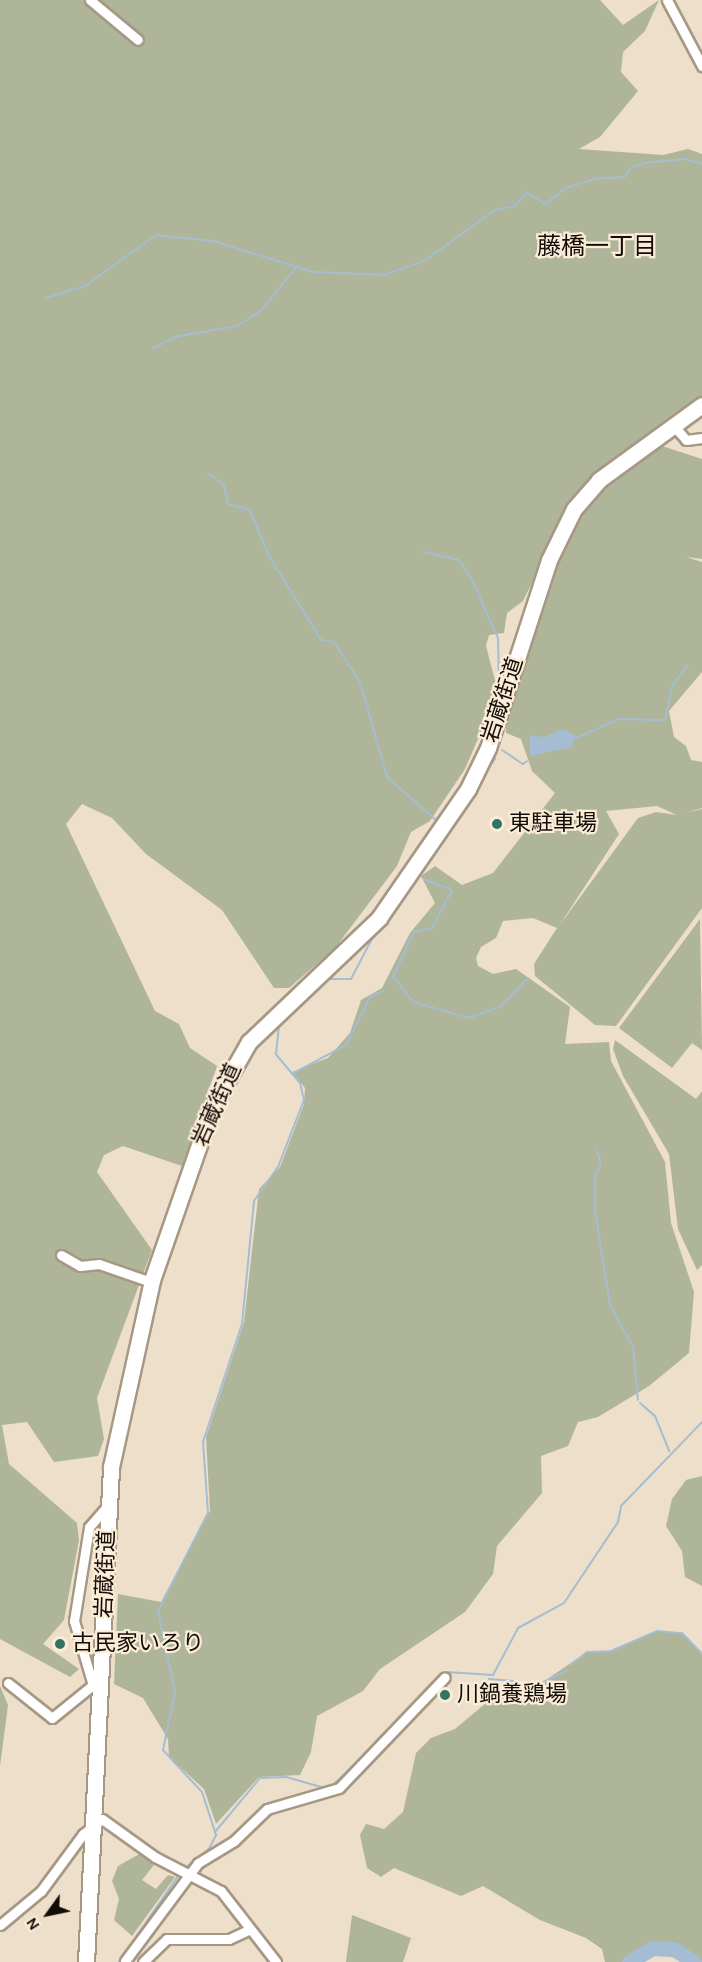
<!DOCTYPE html>
<html>
<head>
<meta charset="utf-8">
<style>
  body { margin:0 }
  #map { position:relative; width:702px; height:1962px; overflow:hidden; background:#eddfca; font-family:Karla,"Noto Sans JP",sans-serif }
  div>[style] { position:absolute }
  [style*='--x'] { left:calc(var(--x)*1px); top:calc(var(--y)*1px); width:calc(var(--w)*1px); rotate:calc(var(--a)*1deg) }
  .green>* { inset:0; background:#aeb599 }
  .water>* { inset:0; background:#a4bdd2 }
  .stream>* { height:2px; margin:-1px; padding:0 1px; transform-origin:1px; border-radius:1px; background:#a4bdd2 }
  .river>* { height:15px; margin:-7.5px; padding:0 7.5px; transform-origin:7.5px; border-radius:7.5px; background:#a4bdd2 }
  .roads { filter:drop-shadow(2px 0 #a69885) drop-shadow(-2px 0 #a69885) drop-shadow(0 2px #a69885) drop-shadow(0 -2px #a69885) }
  .minor>* { height:9px; margin:-4.5px; padding:0 4.5px; transform-origin:4.5px; border-radius:4.5px; background:#fff }
  .primary>* { height:15px; margin:-7.5px; padding:0 7.5px; transform-origin:7.5px; border-radius:7.5px; background:#fff }
  .dots>* { width:16px; height:16px; translate:-50% -50%; box-sizing:border-box; border:3px solid #fbecd7; border-radius:50% }
  span { translate:-50% -50%; white-space:nowrap; text-align:center; line-height:1.15; -webkit-text-stroke:4.5px #fbecd7; paint-order:stroke }
  .street-label { font-size:22px; color:#110c06 }
  .poi-label { font-size:22px; color:#110c06 }
  .left { translate:0 -50%; text-align:left }
  .neighbourhood-label { font-size:24px; color:#110c06 }
  .north { position:absolute; left:18px; top:1884px; width:60px; height:60px; -webkit-text-stroke:4px #fbecd7; paint-order:stroke; rotate:237deg; font-size:16px; font-weight:700; line-height:24px; text-align:center; color:#110c06 }
  .north::after { content:''; display:block; margin:auto; width:21px; height:27px; background:#110c06; clip-path:polygon(50% 0,100% 100%,50% 72%,0 100%) }
</style>
</head>
<body>
<div id="map">
  <div class="green">
    <i style="clip-path:polygon(0 0,600px 0,623px 25px,659px 0,645px 31px,623px 52px,621px 72px,638px 91px,600px 137px,579px 149px,663px 155px,688px 149px,702px 154px,702px 398px,589px 481px,571px 502px,523px 601px,507px 613px,504px 633px,489px 635px,486px 646px,498px 692px,465px 769px,430px 821px,411px 832px,397px 866px,335px 948px,289px 988px,274px 988px,222px 910px,146px 854px,112px 818px,82px 804px,66px 824px,155px 1011px,179px 1024px,190px 1048px,217px 1066px,182px 1166px,123px 1146px,104px 1155px,97px 1172px,152px 1250px,97px 1398px,104px 1439px,98px 1456px,54px 1462px,27px 1422px,2px 1425px,9px 1464px,77px 1523px,79px 1540px,64px 1620px,43px 1644px,79px 1669px,70px 1677px,0 1639px)"></i>
    <i style="clip-path:polygon(evenodd,659px 445px,702px 459px,702px 559px,686px 557px,702px 562px,702px 672px,669px 711px,674px 737px,686px 746px,691px 760px,702px 762px,702px 808px,685px 813px,702px 809px,702px 908px,616px 1026px,595px 1025px,535px 976px,534px 964px,557px 928px,533px 918px,503px 921px,496px 938px,481px 947px,476px 958px,478px 966px,493px 974px,516px 969px,570px 1007px,565px 1044px,609px 1042px,611px 1061px,665px 1162px,671px 1223px,694px 1292px,689px 1353px,649px 1386px,598px 1417px,578px 1422px,568px 1446px,541px 1456px,542px 1493px,497px 1546px,493px 1574px,465px 1612px,380px 1669px,363px 1691px,317px 1716px,311px 1752px,300px 1775px,259px 1777px,216px 1824px,204px 1789px,169px 1757px,168px 1739px,143px 1698px,114px 1684px,118px 1594px,161px 1602px,210px 1511px,206px 1437px,244px 1322px,259px 1189px,280px 1167px,304px 1104px,305px 1088px,292px 1072px,328px 1058px,350px 1033px,361px 1000px,382px 988px,410px 933px,435px 903px,421px 876px,435px 866px,462px 885px,493px 873px,555px 793px,532px 771px,521px 739px,506px 733px,505px 709px,572px 523px,602px 485px,659px 445px,657px 806px,677px 815px,656px 812px,638px 818px,559px 926px,619px 834px,606px 811px,657px 806px)"></i>
    <i style="clip-path:polygon(700px 919px,702px 1050px,692px 1043px,672px 1068px,619px 1028px)"></i>
    <i style="clip-path:polygon(615px 1040px,696px 1099px,702px 1091px,702px 1265px,697px 1270px,678px 1229px,669px 1154px,623px 1076px,613px 1049px)"></i>
    <i style="clip-path:polygon(702px 1476px,702px 1586px,685px 1577px,682px 1551px,666px 1526px,672px 1499px,686px 1480px)"></i>
    <i style="clip-path:polygon(657px 1631px,682px 1633px,702px 1654px,702px 1962px,667px 1943px,623px 1962px,605px 1962px,602px 1949px,586px 1938px,540px 1920px,483px 1886px,461px 1896px,394px 1868px,381px 1877px,367px 1868px,360px 1835px,366px 1824px,384px 1829px,403px 1812px,416px 1753px,431px 1738px,455px 1729px,504px 1688px,540px 1684px,587px 1652px,611px 1651px)"></i>
    <i style="clip-path:polygon(0 1686px,8px 1705px,0 1766px)"></i>
    <i style="clip-path:polygon(143px 1852px,157px 1861px,142px 1880px,156px 1889px,168px 1875px,175px 1877px,132px 1936px,114px 1920px,119px 1899px,112px 1881px,118px 1866px)"></i>
    <i style="clip-path:polygon(352px 1915px,411px 1938px,403px 1962px,346px 1962px)"></i>
  </div>
  <div class="water">
    <i style="clip-path:polygon(564px 729px,575px 736px,572px 747px,530px 756px,530px 735px,543px 737px)"></i>
  </div>
  <div class="stream">
    <i style="--x:46;--y:298;--w:41;--a:-17.1"></i>
    <i style="--x:85;--y:286;--w:87;--a:-35.7"></i>
    <i style="--x:156;--y:235;--w:57;--a:6"></i>
    <i style="--x:213;--y:241;--w:105;--a:17.2"></i>
    <i style="--x:313;--y:272;--w:71;--a:2.4"></i>
    <i style="--x:384;--y:275;--w:42;--a:-19.3"></i>
    <i style="--x:424;--y:261;--w:87;--a:-35.7"></i>
    <i style="--x:495;--y:210;--w:21;--a:-11"></i>
    <i style="--x:516;--y:206;--w:17;--a:-54"></i>
    <i style="--x:526;--y:192;--w:22;--a:32"></i>
    <i style="--x:545;--y:204;--w:26;--a:-37"></i>
    <i style="--x:566;--y:188;--w:28;--a:-18"></i>
    <i style="--x:593;--y:179;--w:32;--a:-4"></i>
    <i style="--x:625;--y:177;--w:12;--a:-55"></i>
    <i style="--x:632;--y:167;--w:14;--a:-17"></i>
    <i style="--x:645;--y:163;--w:40;--a:-5.7"></i>
    <i style="--x:685;--y:159;--w:18;--a:16"></i>
    <i style="--x:153;--y:348;--w:29;--a:-25"></i>
    <i style="--x:179;--y:336;--w:59;--a:-9.8"></i>
    <i style="--x:237;--y:326;--w:28;--a:-32"></i>
    <i style="--x:261;--y:311;--w:56;--a:-51.5"></i>
    <i style="--x:208;--y:473;--w:20;--a:37"></i>
    <i style="--x:224;--y:485;--w:19;--a:78"></i>
    <i style="--x:228;--y:504;--w:23;--a:15"></i>
    <i style="--x:250;--y:510;--w:50;--a:67.6"></i>
    <i style="--x:269;--y:556;--w:99;--a:58.2"></i>
    <i style="--x:321;--y:640;--w:13;--a:9"></i>
    <i style="--x:334;--y:642;--w:48;--a:57"></i>
    <i style="--x:360;--y:682;--w:99;--a:74.1"></i>
    <i style="--x:387;--y:777;--w:67;--a:41.3"></i>
    <i style="--x:424;--y:552;--w:36;--a:13"></i>
    <i style="--x:459;--y:560;--w:22;--a:56"></i>
    <i style="--x:471;--y:578;--w:66;--a:65.8"></i>
    <i style="--x:498;--y:638;--w:51;--a:88.9"></i>
    <i style="--x:574;--y:739;--w:49;--a:-24"></i>
    <i style="--x:619;--y:719;--w:46;--a:1.2"></i>
    <i style="--x:665;--y:720;--w:35;--a:-78"></i>
    <i style="--x:672;--y:686;--w:26;--a:-53"></i>
    <i style="--x:502;--y:750;--w:25;--a:34"></i>
    <i style="--x:523;--y:764;--w:5;--a:-37"></i>
    <i style="--x:484;--y:773;--w:18;--a:-52"></i>
    <i style="--x:459;--y:814;--w:15;--a:-53"></i>
    <i style="--x:432;--y:854;--w:19;--a:-54"></i>
    <i style="--x:394;--y:977;--w:31;--a:53"></i>
    <i style="--x:413;--y:1002;--w:58;--a:15.9"></i>
    <i style="--x:469;--y:1018;--w:33;--a:-20"></i>
    <i style="--x:500;--y:1007;--w:40;--a:-46"></i>
    <i style="--x:326;--y:979;--w:25;--a:0"></i>
    <i style="--x:351;--y:979;--w:54;--a:-62.5"></i>
    <i style="--x:392;--y:979;--w:52;--a:-64.9"></i>
    <i style="--x:414;--y:932;--w:18;--a:-13"></i>
    <i style="--x:432;--y:928;--w:43;--a:-62.2"></i>
    <i style="--x:452;--y:890;--w:30;--a:-159"></i>
    <i style="--x:292;--y:1074;--w:61;--a:-28.2"></i>
    <i style="--x:346;--y:1045;--w:54;--a:-63.4"></i>
    <i style="--x:370;--y:997;--w:14;--a:-25"></i>
    <i style="--x:596;--y:1147;--w:18;--a:74"></i>
    <i style="--x:601;--y:1164;--w:13;--a:117"></i>
    <i style="--x:595;--y:1176;--w:34;--a:90"></i>
    <i style="--x:595;--y:1210;--w:96;--a:81"></i>
    <i style="--x:610;--y:1305;--w:48;--a:61.3"></i>
    <i style="--x:633;--y:1347;--w:53;--a:84.6"></i>
    <i style="--x:640;--y:1403;--w:20;--a:41"></i>
    <i style="--x:655;--y:1416;--w:38;--a:68"></i>
    <i style="--x:572;--y:1664;--w:19;--a:-39"></i>
    <i style="--x:587;--y:1652;--w:24;--a:-2"></i>
    <i style="--x:611;--y:1651;--w:50;--a:-23.5"></i>
    <i style="--x:657;--y:1631;--w:25;--a:5"></i>
    <i style="--x:682;--y:1633;--w:29;--a:46"></i>
    <i style="--x:489;--y:1679;--w:24;--a:5"></i>
    <i style="--x:519;--y:1686;--w:21;--a:-5"></i>
    <i style="--x:540;--y:1684;--w:30;--a:-27"></i>
    <i style="--x:415;--y:1702;--w:43;--a:-44.1"></i>
    <i style="--x:446;--y:1672;--w:47;--a:3.7"></i>
    <i style="--x:493;--y:1675;--w:53;--a:-62"></i>
    <i style="--x:518;--y:1628;--w:52;--a:-28.5"></i>
    <i style="--x:564;--y:1603;--w:97;--a:-56.3"></i>
    <i style="--x:618;--y:1522;--w:16;--a:-79"></i>
    <i style="--x:621;--y:1506;--w:117;--a:-46"></i>
    <i style="--x:333;--y:1785;--w:36;--a:-44"></i>
    <i style="--x:215;--y:1832;--w:70;--a:-50.2"></i>
    <i style="--x:260;--y:1778;--w:26;--a:-2"></i>
    <i style="--x:286;--y:1777;--w:41;--a:15.8"></i>
    <i style="--x:184;--y:1869;--w:32;--a:-39"></i>
    <i style="--x:209;--y:1849;--w:16;--a:-63"></i>
    <i style="--x:216;--y:1835;--w:45;--a:-108"></i>
    <i style="--x:202;--y:1792;--w:57;--a:-132.9"></i>
    <i style="--x:163;--y:1750;--w:59;--a:-78.3"></i>
    <i style="--x:175;--y:1692;--w:83;--a:-101.9"></i>
    <i style="--x:158;--y:1611;--w:110;--a:-63"></i>
    <i style="--x:208;--y:1513;--w:71;--a:-94"></i>
    <i style="--x:203;--y:1442;--w:124;--a:-71.7"></i>
    <i style="--x:242;--y:1324;--w:124;--a:-84.4"></i>
    <i style="--x:254;--y:1201;--w:42;--a:-54.8"></i>
    <i style="--x:278;--y:1167;--w:72;--a:-68.8"></i>
    <i style="--x:304;--y:1100;--w:17;--a:-103"></i>
    <i style="--x:300;--y:1083;--w:38;--a:-130"></i>
    <i style="--x:276;--y:1054;--w:30;--a:-84"></i>
    <i style="--x:119;--y:1962;--w:108;--a:-55.6"></i>
  </div>
  <div class="river">
    <i style="--x:629;--y:1962;--w:27;--a:-31"></i>
    <i style="--x:652;--y:1948;--w:22;--a:3"></i>
    <i style="--x:674;--y:1949;--w:24;--a:33"></i>
  </div>
  <div class="roads">
    <div class="minor">
      <i style="--x:90;--y:0;--w:62;--a:39.8"></i>
      <i style="--x:667;--y:0;--w:75;--a:62.1"></i>
      <i style="--x:674;--y:426;--w:18;--a:49"></i>
      <i style="--x:686;--y:440;--w:16;--a:-7"></i>
      <i style="--x:61;--y:1255;--w:22;--a:30"></i>
      <i style="--x:80;--y:1266;--w:19;--a:-6"></i>
      <i style="--x:99;--y:1264;--w:55;--a:19.1"></i>
      <i style="--x:8;--y:1683;--w:56;--a:38.5"></i>
      <i style="--x:52;--y:1718;--w:54;--a:-39"></i>
      <i style="--x:101;--y:1688;--w:11;--a:-146"></i>
      <i style="--x:92;--y:1682;--w:64;--a:-106.4"></i>
      <i style="--x:74;--y:1621;--w:95;--a:-80.9"></i>
      <i style="--x:89;--y:1527;--w:29;--a:-49"></i>
      <i style="--x:0;--y:1925;--w:53;--a:-39.7"></i>
      <i style="--x:41;--y:1891;--w:71;--a:-53.6"></i>
      <i style="--x:83;--y:1834;--w:24;--a:-38"></i>
      <i style="--x:102;--y:1819;--w:65;--a:35.6"></i>
      <i style="--x:155;--y:1857;--w:74;--a:27.3"></i>
      <i style="--x:221;--y:1891;--w:90;--a:52.2"></i>
      <i style="--x:125;--y:1961;--w:122;--a:-53.3"></i>
      <i style="--x:198;--y:1863;--w:42;--a:-31.4"></i>
      <i style="--x:234;--y:1841;--w:46;--a:-44.1"></i>
      <i style="--x:267;--y:1809;--w:75;--a:-16.3"></i>
      <i style="--x:339;--y:1788;--w:153;--a:-46.3"></i>
      <i style="--x:143;--y:1962;--w:33;--a:-44"></i>
      <i style="--x:167;--y:1939;--w:62;--a:0"></i>
      <i style="--x:229;--y:1939;--w:21;--a:-25"></i>
    </div>
    <div class="primary">
      <i style="--x:86;--y:1962;--w:496;--a:-87.1"></i>
      <i style="--x:111;--y:1467;--w:191;--a:-77.6"></i>
      <i style="--x:152;--y:1280;--w:185;--a:-70.8"></i>
      <i style="--x:213;--y:1105;--w:73;--a:-60.3"></i>
      <i style="--x:249;--y:1042;--w:180;--a:-43.6"></i>
      <i style="--x:379;--y:918;--w:157;--a:-55.4"></i>
      <i style="--x:468;--y:789;--w:46;--a:-64"></i>
      <i style="--x:488;--y:748;--w:198;--a:-72"></i>
      <i style="--x:549;--y:560;--w:57;--a:-63.9"></i>
      <i style="--x:574;--y:509;--w:38;--a:-49"></i>
      <i style="--x:599;--y:480;--w:127;--a:-36.1"></i>
    </div>
  </div>
  <div class="dots">
    <i style="left:497px;top:824px;background:#327464"></i>
    <i style="left:60px;top:1644px;background:#327464"></i>
    <i style="left:445px;top:1695px;background:#327464"></i>
  </div>
  <div class="street-label">
    <span style="left:503px;top:700px;rotate:-72deg">岩蔵街道</span>
    <span style="left:217px;top:1105px;rotate:-66deg">岩蔵街道</span>
    <span style="left:106px;top:1574px;rotate:-88deg">岩蔵街道</span>
  </div>
  <div class="poi-label">
    <span class="left" style="left:509px;top:824px">東駐車場</span>
    <span class="left" style="left:72px;top:1644px">古民家いろり</span>
    <span class="left" style="left:457px;top:1695px">川鍋養鶏場</span>
  </div>
  <div class="neighbourhood-label">
    <span style="left:597px;top:247px">藤橋一丁目</span>
  </div>
  <div class="north">N</div>
</div>
</body>
</html>
